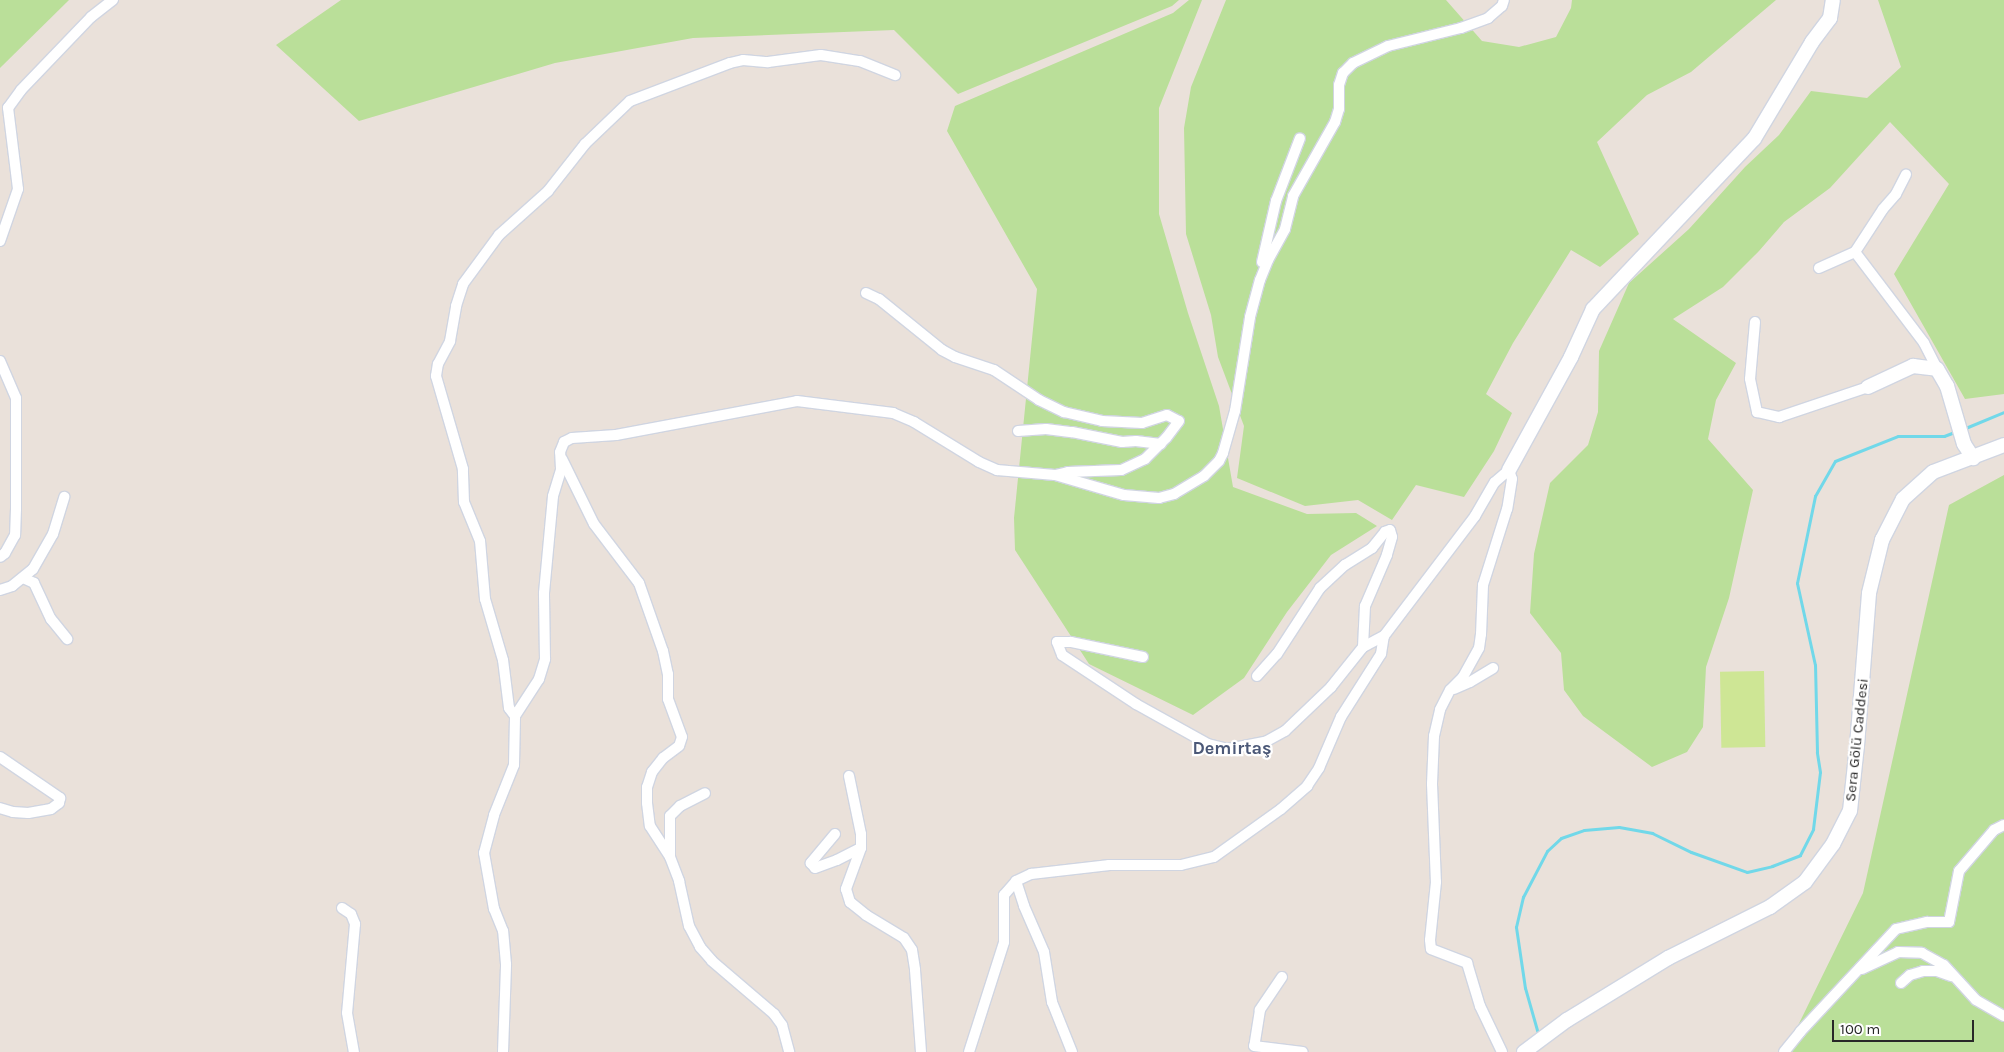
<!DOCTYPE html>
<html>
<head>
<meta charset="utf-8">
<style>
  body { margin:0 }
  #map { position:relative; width:2004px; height:1052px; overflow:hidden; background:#eae1da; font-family:Karla,sans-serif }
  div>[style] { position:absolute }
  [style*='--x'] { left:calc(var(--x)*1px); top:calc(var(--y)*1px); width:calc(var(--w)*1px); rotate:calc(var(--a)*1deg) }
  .green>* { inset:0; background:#badf99 }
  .pitch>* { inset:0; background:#cee695; transform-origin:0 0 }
  .stream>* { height:3px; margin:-1.5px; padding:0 1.5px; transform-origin:1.5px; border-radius:1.5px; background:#71d8e9 }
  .roads { filter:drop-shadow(1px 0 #d0d5e1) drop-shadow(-1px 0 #d0d5e1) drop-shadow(0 1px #d0d5e1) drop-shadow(0 -1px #d0d5e1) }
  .street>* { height:10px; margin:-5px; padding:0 5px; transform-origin:5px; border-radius:5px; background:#fff }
  .secondary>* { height:14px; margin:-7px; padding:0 7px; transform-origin:7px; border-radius:7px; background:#fff }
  span { translate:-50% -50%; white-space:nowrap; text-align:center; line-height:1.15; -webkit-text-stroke:4.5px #fff; paint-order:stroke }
  .street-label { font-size:15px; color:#282828 }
  .quarter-label { font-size:18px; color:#4b5877; font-weight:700 }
  .scale { position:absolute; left:1832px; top:1020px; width:142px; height:22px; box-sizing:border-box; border:2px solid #282828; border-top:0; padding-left:6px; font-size:15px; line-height:18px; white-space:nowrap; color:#282828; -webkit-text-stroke:4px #fff; paint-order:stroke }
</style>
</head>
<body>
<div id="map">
  <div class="green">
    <i style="clip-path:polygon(0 0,69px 0,0 68px)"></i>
    <i style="clip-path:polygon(341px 0,1179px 0,1172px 6px,958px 94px,894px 30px,693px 38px,555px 63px,359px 121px,276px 45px)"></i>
    <i style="clip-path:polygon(1189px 0,1202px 0,1159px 108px,1159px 214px,1188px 313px,1219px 406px,1233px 487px,1307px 514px,1356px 513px,1377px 526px,1331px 555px,1287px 612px,1244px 678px,1193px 715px,1089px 664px,1015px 550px,1014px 518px,1037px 289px,947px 131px,955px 106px,1173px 13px)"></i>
    <i style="clip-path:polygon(1226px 0,1446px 0,1482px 41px,1519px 47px,1556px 37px,1571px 8px,1572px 0,1776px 0,1691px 72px,1647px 95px,1597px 142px,1639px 234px,1600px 267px,1571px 250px,1513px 343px,1486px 394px,1512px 413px,1494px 451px,1464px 497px,1416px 485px,1392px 520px,1358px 500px,1305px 506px,1237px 478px,1244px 426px,1218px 357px,1211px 315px,1186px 234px,1184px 128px,1191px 87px)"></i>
    <i style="clip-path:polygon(1878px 0,2004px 0,2004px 394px,1965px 399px,1894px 274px,1949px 184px,1890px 122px,1830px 188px,1784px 222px,1759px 251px,1723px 287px,1673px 319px,1736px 363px,1716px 400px,1708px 439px,1753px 490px,1729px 598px,1706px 667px,1703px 727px,1687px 752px,1652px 767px,1583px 716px,1564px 690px,1561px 653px,1530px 613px,1534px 554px,1550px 483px,1588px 445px,1598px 412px,1599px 351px,1629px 283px,1689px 229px,1745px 167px,1779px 135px,1811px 91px,1867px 98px,1901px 67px)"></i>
    <i style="clip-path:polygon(2004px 475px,2004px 1052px,1785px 1052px,1863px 893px,1949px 505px)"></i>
  </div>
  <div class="pitch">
    <i style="left:1764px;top:671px;width:76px;height:44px;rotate:89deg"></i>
  </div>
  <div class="stream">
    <i style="--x:1963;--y:429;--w:44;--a:-22.5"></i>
    <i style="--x:1539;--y:1037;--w:51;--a:-105.9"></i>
    <i style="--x:1525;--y:988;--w:62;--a:-98.4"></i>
    <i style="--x:1516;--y:927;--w:31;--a:-77"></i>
    <i style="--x:1523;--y:897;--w:52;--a:-62.4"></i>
    <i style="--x:1547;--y:851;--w:19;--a:-43"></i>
    <i style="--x:1561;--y:838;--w:24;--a:-19"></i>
    <i style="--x:1584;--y:830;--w:35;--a:-5"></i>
    <i style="--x:1619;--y:827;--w:34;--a:10"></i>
    <i style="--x:1652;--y:833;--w:43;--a:26"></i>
    <i style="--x:1691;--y:852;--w:59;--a:19.7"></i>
    <i style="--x:1747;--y:872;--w:26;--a:-13"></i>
    <i style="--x:1772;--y:866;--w:30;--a:-21"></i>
    <i style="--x:1800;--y:855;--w:29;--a:-63"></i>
    <i style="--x:1813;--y:829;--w:57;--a:-83"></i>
    <i style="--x:1820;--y:772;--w:20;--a:-99"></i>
    <i style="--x:1817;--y:752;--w:87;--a:-91.3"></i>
    <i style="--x:1815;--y:665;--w:84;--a:-102.4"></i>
    <i style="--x:1797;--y:583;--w:89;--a:-78.3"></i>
    <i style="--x:1815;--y:496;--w:40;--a:-60.3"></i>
    <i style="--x:1835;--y:461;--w:68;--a:-21.6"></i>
    <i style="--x:1898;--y:436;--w:46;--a:0"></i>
    <i style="--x:1944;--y:436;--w:14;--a:-21"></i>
  </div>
  <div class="roads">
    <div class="street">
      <i style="--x:0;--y:241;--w:55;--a:-70.9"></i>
      <i style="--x:18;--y:189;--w:82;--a:-97"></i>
      <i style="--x:8;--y:108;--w:22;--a:-54"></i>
      <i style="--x:21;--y:90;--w:101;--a:-46.2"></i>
      <i style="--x:91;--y:17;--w:28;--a:-38"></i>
      <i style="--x:1855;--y:252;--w:114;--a:52.8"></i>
      <i style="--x:1924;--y:343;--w:29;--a:63"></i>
      <i style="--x:1262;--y:262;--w:63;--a:-77.1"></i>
      <i style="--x:1276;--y:201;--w:67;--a:-69.1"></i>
      <i style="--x:1819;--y:268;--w:39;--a:-24"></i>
      <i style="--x:1855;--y:252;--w:51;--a:-56.9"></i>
      <i style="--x:1883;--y:209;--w:20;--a:-49"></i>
      <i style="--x:1896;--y:194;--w:22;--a:-63"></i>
      <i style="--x:866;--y:293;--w:14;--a:25"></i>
      <i style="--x:879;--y:299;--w:81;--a:39"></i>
      <i style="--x:942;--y:350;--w:15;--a:28"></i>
      <i style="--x:955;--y:357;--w:41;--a:18.4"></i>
      <i style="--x:994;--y:370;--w:54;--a:33.7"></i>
      <i style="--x:1039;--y:400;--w:28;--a:26"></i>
      <i style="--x:1064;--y:412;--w:39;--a:13"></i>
      <i style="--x:1102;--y:421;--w:40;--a:2.9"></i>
      <i style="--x:1142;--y:423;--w:26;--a:-18"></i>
      <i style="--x:1167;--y:415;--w:13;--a:27"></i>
      <i style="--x:1179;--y:421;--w:21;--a:127"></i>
      <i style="--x:1166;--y:438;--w:30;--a:135"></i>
      <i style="--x:1145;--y:459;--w:26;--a:155"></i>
      <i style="--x:1121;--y:470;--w:53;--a:177.8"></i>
      <i style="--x:1068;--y:472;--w:12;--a:166"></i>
      <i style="--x:1755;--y:322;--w:57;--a:95"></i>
      <i style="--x:1750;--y:379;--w:34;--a:78"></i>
      <i style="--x:1757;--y:412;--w:23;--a:13"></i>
      <i style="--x:1779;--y:417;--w:94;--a:-18.6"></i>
      <i style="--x:0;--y:361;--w:40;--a:66.6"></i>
      <i style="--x:16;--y:398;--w:111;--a:90"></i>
      <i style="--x:16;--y:509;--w:26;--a:92"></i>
      <i style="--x:15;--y:535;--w:21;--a:119"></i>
      <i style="--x:5;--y:553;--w:6;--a:141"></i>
      <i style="--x:1018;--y:431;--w:28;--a:-4"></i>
      <i style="--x:1046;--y:429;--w:26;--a:7"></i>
      <i style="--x:1072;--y:432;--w:51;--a:11.3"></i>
      <i style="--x:1122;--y:442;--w:14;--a:-4"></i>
      <i style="--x:1136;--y:441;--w:25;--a:7"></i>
      <i style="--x:562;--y:459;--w:72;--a:63.8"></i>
      <i style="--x:594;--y:524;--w:74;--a:52.7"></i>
      <i style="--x:639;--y:583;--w:72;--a:70.6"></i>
      <i style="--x:663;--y:651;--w:24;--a:78"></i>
      <i style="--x:668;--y:674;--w:25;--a:90"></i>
      <i style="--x:668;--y:699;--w:40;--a:69.8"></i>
      <i style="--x:682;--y:737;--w:9;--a:108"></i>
      <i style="--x:679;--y:746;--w:20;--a:143"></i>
      <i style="--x:663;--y:758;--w:18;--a:128"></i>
      <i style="--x:652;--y:772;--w:16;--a:108"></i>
      <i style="--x:647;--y:787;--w:16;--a:90"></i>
      <i style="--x:647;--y:803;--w:23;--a:83"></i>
      <i style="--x:650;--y:826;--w:37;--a:57"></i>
      <i style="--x:670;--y:857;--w:26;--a:69"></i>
      <i style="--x:679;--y:881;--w:46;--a:77.5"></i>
      <i style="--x:689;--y:926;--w:24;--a:62"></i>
      <i style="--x:700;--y:947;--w:18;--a:49"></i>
      <i style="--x:712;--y:961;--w:82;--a:40.5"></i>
      <i style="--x:774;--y:1014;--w:14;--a:54"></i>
      <i style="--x:782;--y:1025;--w:28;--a:75"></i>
      <i style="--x:23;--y:578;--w:12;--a:24"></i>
      <i style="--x:34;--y:583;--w:40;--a:65"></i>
      <i style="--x:51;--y:619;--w:26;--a:51"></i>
      <i style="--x:0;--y:590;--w:13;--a:-18"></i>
      <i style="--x:12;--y:586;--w:27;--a:-39"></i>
      <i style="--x:33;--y:569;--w:40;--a:-60.3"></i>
      <i style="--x:53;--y:534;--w:39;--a:-73"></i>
      <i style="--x:1143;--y:657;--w:74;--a:-168.2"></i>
      <i style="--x:1071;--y:642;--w:14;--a:180"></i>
      <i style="--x:1057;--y:642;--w:14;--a:69"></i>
      <i style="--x:1062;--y:655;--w:89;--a:33.5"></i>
      <i style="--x:1136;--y:704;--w:82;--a:29.1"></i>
      <i style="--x:1208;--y:744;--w:21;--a:14"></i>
      <i style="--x:1228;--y:749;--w:38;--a:-11"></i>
      <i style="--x:1265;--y:742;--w:23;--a:-29"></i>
      <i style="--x:1285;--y:731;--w:64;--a:-43.7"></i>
      <i style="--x:1331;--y:687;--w:51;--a:-51.3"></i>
      <i style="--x:1363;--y:647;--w:24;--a:-28"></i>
      <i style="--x:1384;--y:636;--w:151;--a:-52.8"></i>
      <i style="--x:1475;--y:516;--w:39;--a:-60"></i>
      <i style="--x:1495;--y:482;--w:18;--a:-41"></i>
      <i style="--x:1509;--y:470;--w:9;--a:72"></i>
      <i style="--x:1512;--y:479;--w:30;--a:99"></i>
      <i style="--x:1507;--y:509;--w:80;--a:107.5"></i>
      <i style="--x:1483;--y:585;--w:49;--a:92.3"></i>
      <i style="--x:1481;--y:634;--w:14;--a:98"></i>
      <i style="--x:1479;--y:648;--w:33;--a:119"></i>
      <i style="--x:1463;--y:677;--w:18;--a:135"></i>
      <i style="--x:1450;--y:690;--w:22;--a:117"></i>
      <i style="--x:1440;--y:710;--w:27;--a:103"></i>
      <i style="--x:1434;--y:736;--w:48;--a:92.4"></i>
      <i style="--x:1432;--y:784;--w:98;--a:87.7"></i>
      <i style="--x:1436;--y:882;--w:58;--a:95.9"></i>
      <i style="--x:1430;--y:940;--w:9;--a:84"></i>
      <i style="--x:1431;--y:949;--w:39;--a:21"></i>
      <i style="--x:1467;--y:963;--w:45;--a:73.2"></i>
      <i style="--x:1480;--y:1006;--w:51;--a:64.4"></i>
      <i style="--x:1257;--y:676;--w:30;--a:-48"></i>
      <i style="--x:1277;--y:654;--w:79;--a:-56.9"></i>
      <i style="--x:1320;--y:588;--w:34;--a:-43"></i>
      <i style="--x:1345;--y:565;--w:32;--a:-32"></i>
      <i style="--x:1372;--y:548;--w:21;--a:-51"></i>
      <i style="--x:1385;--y:532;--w:5;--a:-22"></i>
      <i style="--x:1390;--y:530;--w:7;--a:74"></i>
      <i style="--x:1392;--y:537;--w:19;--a:106"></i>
      <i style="--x:1387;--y:555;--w:56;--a:113.3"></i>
      <i style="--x:1365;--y:606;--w:41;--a:92.8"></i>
      <i style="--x:1454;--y:689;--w:17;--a:-24"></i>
      <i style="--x:1470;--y:682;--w:27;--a:-31"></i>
      <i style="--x:515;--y:716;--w:10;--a:-127"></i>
      <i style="--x:509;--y:708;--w:48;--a:-97.1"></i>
      <i style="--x:503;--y:660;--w:64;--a:-106.4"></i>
      <i style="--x:485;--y:599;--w:58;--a:-94.9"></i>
      <i style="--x:480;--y:541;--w:42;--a:-112.3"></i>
      <i style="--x:464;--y:502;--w:33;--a:-92"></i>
      <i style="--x:463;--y:469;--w:97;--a:-106.2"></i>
      <i style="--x:436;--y:376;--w:12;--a:-81"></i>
      <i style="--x:438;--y:364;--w:26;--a:-62"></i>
      <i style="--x:450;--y:341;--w:36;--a:-80"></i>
      <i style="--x:456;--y:306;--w:23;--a:-72"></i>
      <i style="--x:463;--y:284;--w:61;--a:-53.7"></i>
      <i style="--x:499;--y:235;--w:66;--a:-41.9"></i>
      <i style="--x:548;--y:191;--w:60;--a:-51.8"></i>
      <i style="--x:585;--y:144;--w:62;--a:-43.7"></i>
      <i style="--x:630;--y:101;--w:107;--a:-20.8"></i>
      <i style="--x:730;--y:63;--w:13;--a:-13"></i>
      <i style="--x:743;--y:60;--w:25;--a:5"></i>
      <i style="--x:768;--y:62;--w:53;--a:-7.5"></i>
      <i style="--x:821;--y:55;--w:39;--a:9"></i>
      <i style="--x:860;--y:61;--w:38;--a:22"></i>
      <i style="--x:0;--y:757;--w:73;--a:34.3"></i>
      <i style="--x:60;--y:798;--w:5;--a:101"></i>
      <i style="--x:59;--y:803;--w:10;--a:143"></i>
      <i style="--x:51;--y:809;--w:23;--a:170"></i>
      <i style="--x:28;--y:813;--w:15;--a:-176"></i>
      <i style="--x:13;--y:812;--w:14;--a:-163"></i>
      <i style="--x:849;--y:776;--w:59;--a:78.3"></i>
      <i style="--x:861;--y:834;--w:14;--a:90"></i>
      <i style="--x:861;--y:848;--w:44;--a:110.1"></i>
      <i style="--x:846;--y:889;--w:14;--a:73"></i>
      <i style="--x:850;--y:902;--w:21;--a:39"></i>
      <i style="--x:866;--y:915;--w:44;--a:31.2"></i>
      <i style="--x:904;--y:938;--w:14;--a:56"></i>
      <i style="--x:912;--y:950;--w:20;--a:81"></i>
      <i style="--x:915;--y:970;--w:82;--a:85.8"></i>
      <i style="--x:835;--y:834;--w:38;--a:130"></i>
      <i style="--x:811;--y:863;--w:6;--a:51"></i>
      <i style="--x:815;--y:868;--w:23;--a:-20"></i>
      <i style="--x:837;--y:860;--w:27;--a:-27"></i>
      <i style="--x:670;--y:856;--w:40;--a:-90"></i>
      <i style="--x:670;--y:816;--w:14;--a:-45"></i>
      <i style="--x:680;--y:806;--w:28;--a:-27"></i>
      <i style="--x:1016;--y:881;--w:26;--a:72"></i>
      <i style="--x:1024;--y:906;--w:50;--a:66.5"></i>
      <i style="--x:1044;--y:952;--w:51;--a:80.9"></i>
      <i style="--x:1052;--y:1002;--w:54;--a:68.2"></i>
      <i style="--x:342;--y:908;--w:11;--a:34"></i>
      <i style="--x:351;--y:914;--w:11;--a:68"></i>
      <i style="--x:355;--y:924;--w:89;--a:95.1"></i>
      <i style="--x:347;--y:1013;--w:40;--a:80"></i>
      <i style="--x:1862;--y:969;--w:40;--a:-25"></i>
      <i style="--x:1898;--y:952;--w:24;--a:2"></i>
      <i style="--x:1922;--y:953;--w:25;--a:29"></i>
      <i style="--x:1944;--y:965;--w:47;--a:47.6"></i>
      <i style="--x:1976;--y:1000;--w:32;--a:30"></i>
      <i style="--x:1282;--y:977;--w:40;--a:124"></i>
      <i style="--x:1260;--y:1010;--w:36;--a:99"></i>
      <i style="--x:1254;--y:1046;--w:49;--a:7"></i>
      <i style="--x:1901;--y:983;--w:12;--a:-42"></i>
      <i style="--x:1910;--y:975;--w:14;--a:-17"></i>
      <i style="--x:1923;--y:971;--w:14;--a:0"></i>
      <i style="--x:1937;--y:971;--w:15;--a:20"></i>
      <i style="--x:503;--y:1052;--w:88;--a:-88"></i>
      <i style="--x:506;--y:964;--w:33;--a:-95"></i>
      <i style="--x:503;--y:931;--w:24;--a:-112"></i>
      <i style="--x:494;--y:909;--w:57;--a:-100.1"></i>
      <i style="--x:484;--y:853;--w:39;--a:-75"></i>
      <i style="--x:494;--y:815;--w:54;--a:-68.2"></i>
      <i style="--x:514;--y:765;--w:49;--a:-88.8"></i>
      <i style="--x:515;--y:716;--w:44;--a:-57"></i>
      <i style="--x:539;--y:679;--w:21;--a:-73"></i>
      <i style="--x:545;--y:659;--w:66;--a:-90.9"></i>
      <i style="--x:544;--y:593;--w:97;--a:-84.7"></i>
      <i style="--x:553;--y:496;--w:28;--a:-73"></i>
      <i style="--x:561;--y:469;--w:17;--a:-93"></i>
      <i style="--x:560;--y:452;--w:11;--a:-68"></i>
      <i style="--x:564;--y:442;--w:9;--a:-27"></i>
      <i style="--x:572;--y:438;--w:44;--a:-3.9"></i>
      <i style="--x:616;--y:435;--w:184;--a:-10.6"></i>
      <i style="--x:797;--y:401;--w:97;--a:7.1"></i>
      <i style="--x:893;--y:413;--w:23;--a:23"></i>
      <i style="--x:914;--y:422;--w:76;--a:31.6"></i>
      <i style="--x:979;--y:462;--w:20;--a:24"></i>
      <i style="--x:997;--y:470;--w:58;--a:4.9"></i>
      <i style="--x:1055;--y:475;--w:72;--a:16.2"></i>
      <i style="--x:1124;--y:495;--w:35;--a:5"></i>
      <i style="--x:1159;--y:498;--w:16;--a:-15"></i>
      <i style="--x:1174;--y:494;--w:35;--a:-31"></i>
      <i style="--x:1204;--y:476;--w:21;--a:-45"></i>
      <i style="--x:1219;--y:461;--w:9;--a:-63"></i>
      <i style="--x:1223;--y:453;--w:44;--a:-74.1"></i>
      <i style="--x:1235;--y:411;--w:95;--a:-80.9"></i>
      <i style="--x:1250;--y:317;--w:38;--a:-75"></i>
      <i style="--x:1260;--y:280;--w:22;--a:-68"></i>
      <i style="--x:1268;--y:260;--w:35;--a:-61"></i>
      <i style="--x:1285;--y:229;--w:34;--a:-76"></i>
      <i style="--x:1293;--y:196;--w:85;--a:-60.4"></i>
      <i style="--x:1335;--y:122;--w:14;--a:-73"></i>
      <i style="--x:1339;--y:109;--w:24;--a:-90"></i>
      <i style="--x:1339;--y:85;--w:13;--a:-72"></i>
      <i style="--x:1343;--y:73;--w:14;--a:-45"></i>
      <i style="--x:1353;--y:63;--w:39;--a:-26"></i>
      <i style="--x:1388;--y:46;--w:75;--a:-13.9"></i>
      <i style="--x:1461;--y:28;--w:29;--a:-20"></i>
      <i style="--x:1488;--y:18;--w:18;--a:-41"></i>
      <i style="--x:1502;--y:6;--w:6;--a:-72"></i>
      <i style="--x:969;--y:1052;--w:115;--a:-72.3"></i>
      <i style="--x:1004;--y:942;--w:47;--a:-90"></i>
      <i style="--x:1004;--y:895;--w:18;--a:-49"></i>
      <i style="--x:1016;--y:881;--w:17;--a:-25"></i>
      <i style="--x:1031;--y:874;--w:79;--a:-6.6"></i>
      <i style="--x:1109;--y:865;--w:72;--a:0"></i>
      <i style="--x:1181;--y:865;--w:34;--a:-14"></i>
      <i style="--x:1214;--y:857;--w:82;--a:-35.6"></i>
      <i style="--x:1281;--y:809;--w:35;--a:-41"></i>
      <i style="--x:1307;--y:786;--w:22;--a:-56"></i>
      <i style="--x:1319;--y:768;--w:56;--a:-66.7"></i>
      <i style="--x:1341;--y:717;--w:75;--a:-57.6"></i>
      <i style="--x:1381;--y:654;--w:18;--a:-81"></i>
      <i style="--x:1784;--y:1052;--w:26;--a:-51"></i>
      <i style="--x:1800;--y:1032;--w:141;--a:-47"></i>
      <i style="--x:1896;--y:929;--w:32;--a:-13"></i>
      <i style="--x:1927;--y:922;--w:22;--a:0"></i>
      <i style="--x:1949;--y:922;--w:52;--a:-78.9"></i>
      <i style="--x:1959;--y:871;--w:54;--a:-49.5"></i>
      <i style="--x:1994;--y:830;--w:11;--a:-27"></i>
    </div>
    <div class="secondary">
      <i style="--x:1868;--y:387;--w:50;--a:-25"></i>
      <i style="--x:1913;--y:366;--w:24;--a:7"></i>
      <i style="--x:1937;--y:369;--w:20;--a:60"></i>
      <i style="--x:1947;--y:386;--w:60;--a:73.7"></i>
      <i style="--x:1964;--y:444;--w:17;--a:57"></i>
      <i style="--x:1509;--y:470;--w:129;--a:-61.2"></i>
      <i style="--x:1571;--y:357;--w:53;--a:-65.4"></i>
      <i style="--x:1593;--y:309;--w:234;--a:-46.6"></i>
      <i style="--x:1754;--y:139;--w:113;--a:-59.1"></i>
      <i style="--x:1812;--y:42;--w:30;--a:-53"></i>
      <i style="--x:1830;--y:18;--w:18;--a:-81"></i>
      <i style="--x:1524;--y:1052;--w:54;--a:-36.7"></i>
      <i style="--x:1567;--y:1020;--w:119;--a:-31.5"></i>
      <i style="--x:1668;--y:958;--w:114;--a:-26.6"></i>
      <i style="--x:1770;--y:907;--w:43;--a:-35.5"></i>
      <i style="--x:1805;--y:882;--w:47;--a:-53.6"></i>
      <i style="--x:1833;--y:844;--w:37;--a:-63"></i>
      <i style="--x:1850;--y:811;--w:65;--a:-83.9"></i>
      <i style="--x:1857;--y:746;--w:153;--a:-85.5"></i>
      <i style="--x:1869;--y:593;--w:55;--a:-76.2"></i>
      <i style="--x:1882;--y:540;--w:46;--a:-62.9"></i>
      <i style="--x:1903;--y:499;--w:40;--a:-42"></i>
      <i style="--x:1933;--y:472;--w:76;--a:-20.8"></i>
    </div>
  </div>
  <div class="street-label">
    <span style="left:1857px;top:740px;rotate:-84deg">Sera Gölü Caddesi</span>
  </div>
  <div class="quarter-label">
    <span style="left:1232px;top:748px">Demirtaş</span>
  </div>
  <div class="scale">100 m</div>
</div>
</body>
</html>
